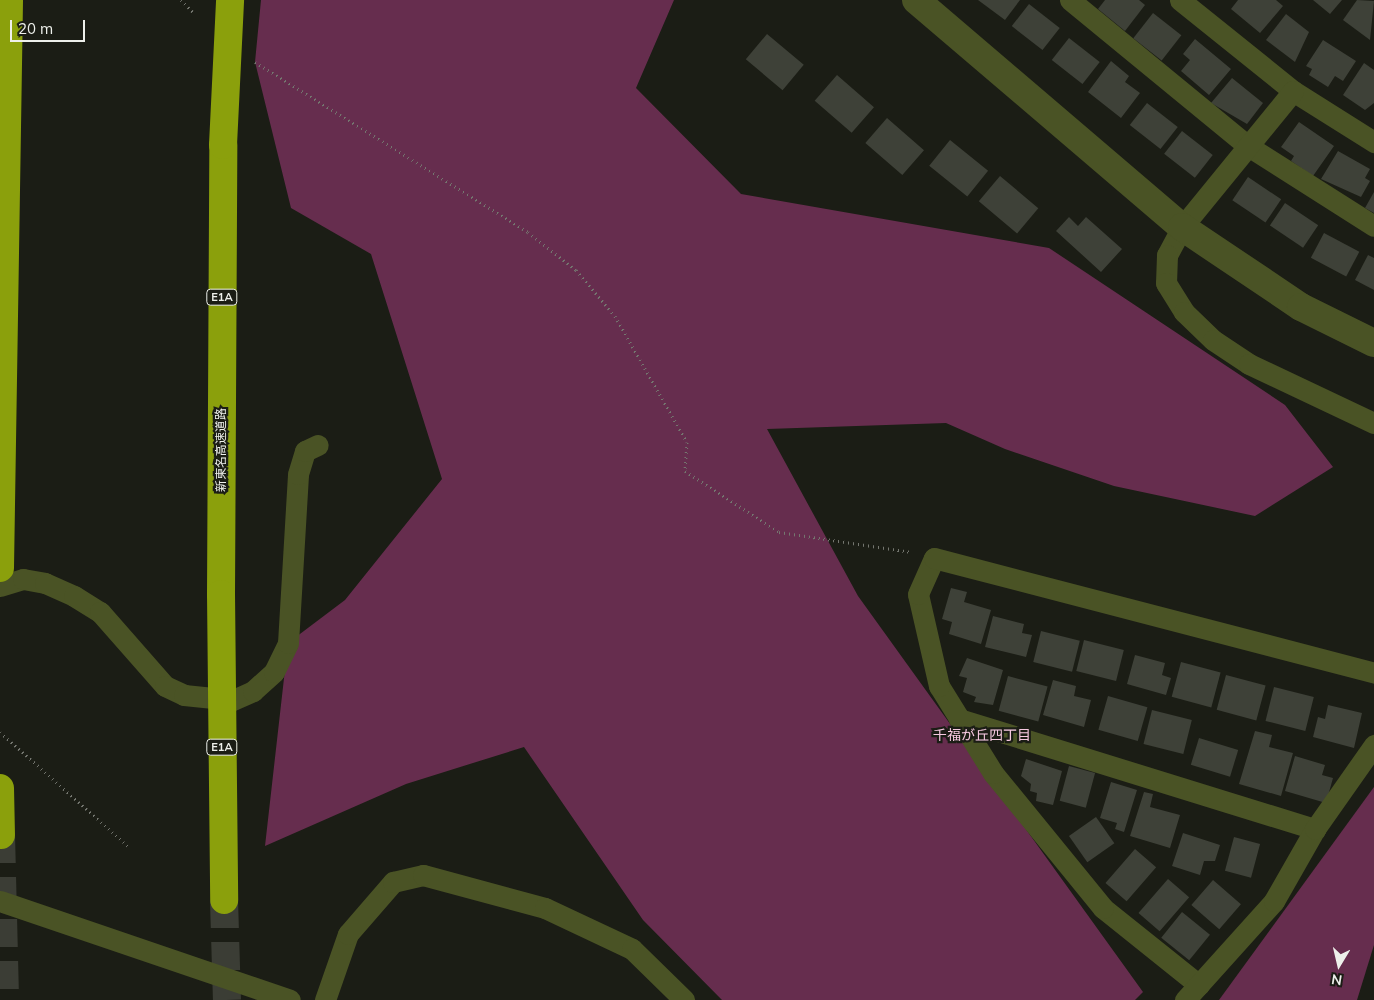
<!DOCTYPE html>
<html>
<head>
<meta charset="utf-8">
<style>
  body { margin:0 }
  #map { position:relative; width:1374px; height:1000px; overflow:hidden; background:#1b1d15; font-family:Mulish,"Noto Sans JP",sans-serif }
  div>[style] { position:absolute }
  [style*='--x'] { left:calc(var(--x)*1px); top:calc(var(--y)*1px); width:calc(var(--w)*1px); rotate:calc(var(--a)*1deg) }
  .forest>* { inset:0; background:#662d4e }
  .building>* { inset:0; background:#3e4138; transform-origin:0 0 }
  .motorway-tunnel>* { height:28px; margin-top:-14px; transform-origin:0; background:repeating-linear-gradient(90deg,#3b3d35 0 28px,transparent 0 42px) }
  .path>* { height:3px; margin-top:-1.5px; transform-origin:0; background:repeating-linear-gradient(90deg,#74766f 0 1px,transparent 0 5px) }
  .minor>* { height:21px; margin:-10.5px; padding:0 10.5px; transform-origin:10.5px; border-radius:10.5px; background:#4a5325 }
  .tertiary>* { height:28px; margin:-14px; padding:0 14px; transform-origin:14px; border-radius:14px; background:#4a5325 }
  .motorway>* { height:28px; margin:-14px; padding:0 14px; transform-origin:14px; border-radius:14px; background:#8ba00c }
  .motorway-bridge>* { height:28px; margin:-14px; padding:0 14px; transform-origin:14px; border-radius:14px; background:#8ba00c }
  span { translate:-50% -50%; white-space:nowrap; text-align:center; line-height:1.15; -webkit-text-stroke:4.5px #1b1d15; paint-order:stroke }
  .shield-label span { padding:1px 4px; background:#1b1d15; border:1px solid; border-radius:4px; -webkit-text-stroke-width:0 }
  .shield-label { font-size:11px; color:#eef0eb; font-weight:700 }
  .street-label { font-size:12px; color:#eef0eb }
  .neighbourhood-label { font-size:14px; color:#f6c8e0 }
  .north { position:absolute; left:1314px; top:940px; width:50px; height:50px; -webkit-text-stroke:4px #1b1d15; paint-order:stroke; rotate:189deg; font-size:14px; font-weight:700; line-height:20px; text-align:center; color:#eef0eb }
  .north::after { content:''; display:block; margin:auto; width:18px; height:22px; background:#eef0eb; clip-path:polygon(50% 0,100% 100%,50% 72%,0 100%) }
  .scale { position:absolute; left:10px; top:20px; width:75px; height:22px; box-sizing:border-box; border:2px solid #eef0eb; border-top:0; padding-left:6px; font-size:15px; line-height:18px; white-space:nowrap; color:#eef0eb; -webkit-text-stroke:4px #1b1d15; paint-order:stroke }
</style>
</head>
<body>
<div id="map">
  <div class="forest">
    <i style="clip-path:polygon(261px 0,674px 0,636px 88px,741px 194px,1049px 248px,1285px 405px,1333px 467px,1255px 516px,1114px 486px,1005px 449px,946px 423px,767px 429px,858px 596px,1143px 992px,1135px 1000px,722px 1000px,643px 920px,524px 747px,406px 784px,265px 846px,288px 643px,345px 600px,442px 479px,371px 254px,291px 208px,255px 62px)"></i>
    <i style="clip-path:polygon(1374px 787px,1374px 945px,1357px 1000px,1219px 1000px)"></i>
  </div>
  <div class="building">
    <i style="clip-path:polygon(978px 0,1020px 0,1005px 20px)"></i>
    <i style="clip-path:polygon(1105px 0,1139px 0,1145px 5px,1125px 31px,1098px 9px)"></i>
    <i style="clip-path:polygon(1238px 0,1276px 0,1283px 6px,1260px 33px,1231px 9px)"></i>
    <i style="clip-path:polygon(1313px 0,1342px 0,1330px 14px)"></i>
    <i style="clip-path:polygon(1357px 0,1374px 1px,1370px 40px,1343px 20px)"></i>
    <i style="left:1029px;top:4px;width:39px;height:28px;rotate:38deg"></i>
    <i style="left:1153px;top:13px;width:36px;height:32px;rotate:38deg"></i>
    <i style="clip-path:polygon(1286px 14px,1309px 32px,1295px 62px,1266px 40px)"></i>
    <i style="left:767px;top:34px;width:48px;height:33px;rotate:40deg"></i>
    <i style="left:1069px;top:38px;width:39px;height:28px;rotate:38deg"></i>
    <i style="clip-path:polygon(1195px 39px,1231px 69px,1209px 95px,1181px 71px,1190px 60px,1183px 54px)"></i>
    <i style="clip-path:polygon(1323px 40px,1356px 61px,1343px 81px,1335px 76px,1328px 87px,1309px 75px,1312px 69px,1306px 66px)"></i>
    <i style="clip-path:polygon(1111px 61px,1129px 76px,1125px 82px,1140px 93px,1121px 118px,1088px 92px)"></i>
    <i style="clip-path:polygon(1364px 63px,1374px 70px,1374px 103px,1365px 110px,1343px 95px)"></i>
    <i style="left:837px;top:75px;width:49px;height:34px;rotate:41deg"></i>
    <i style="clip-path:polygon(1232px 78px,1263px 103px,1247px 124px,1211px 103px)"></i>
    <i style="left:1147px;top:103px;width:39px;height:28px;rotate:38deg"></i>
    <i style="left:887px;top:118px;width:49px;height:33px;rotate:41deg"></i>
    <i style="clip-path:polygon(1299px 122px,1334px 146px,1313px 176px,1291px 161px,1294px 156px,1281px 147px)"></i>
    <i style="left:1182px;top:131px;width:39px;height:29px;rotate:38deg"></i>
    <i style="left:950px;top:140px;width:49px;height:33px;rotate:39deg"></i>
    <i style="clip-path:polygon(1338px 151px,1370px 169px,1365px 178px,1370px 181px,1361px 197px,1321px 179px)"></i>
    <i style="left:1000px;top:176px;width:50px;height:33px;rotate:40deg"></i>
    <i style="left:1248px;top:177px;width:40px;height:28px;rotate:34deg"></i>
    <i style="clip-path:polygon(1374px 192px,1374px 213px,1365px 208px)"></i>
    <i style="left:1285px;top:203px;width:40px;height:27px;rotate:34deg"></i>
    <i style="clip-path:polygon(1069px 217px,1078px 226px,1086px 217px,1122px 249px,1101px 272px,1056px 231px)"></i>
    <i style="left:1324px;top:233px;width:40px;height:28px;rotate:28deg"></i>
    <i style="clip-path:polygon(1368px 255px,1374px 258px,1374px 290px,1355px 280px)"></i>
    <i style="clip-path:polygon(951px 588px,967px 592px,964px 602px,991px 610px,981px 644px,949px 634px,952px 622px,942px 619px)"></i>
    <i style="clip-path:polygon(993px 616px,1024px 624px,1022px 633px,1032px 635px,1026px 657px,985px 647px)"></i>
    <i style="left:1041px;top:631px;width:40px;height:32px;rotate:14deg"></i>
    <i style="left:1084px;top:640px;width:41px;height:32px;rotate:14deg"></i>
    <i style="clip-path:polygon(1135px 655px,1165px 663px,1162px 675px,1171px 678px,1166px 695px,1127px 684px)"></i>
    <i style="clip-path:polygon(967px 658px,1003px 670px,993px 705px,974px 702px,976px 697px,963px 692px,967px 678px,959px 676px)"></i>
    <i style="left:1181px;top:662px;width:41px;height:36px;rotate:15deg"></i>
    <i style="left:1226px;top:675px;width:41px;height:36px;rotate:15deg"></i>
    <i style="left:1008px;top:676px;width:41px;height:36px;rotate:15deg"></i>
    <i style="clip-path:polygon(1053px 680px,1076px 686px,1074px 696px,1091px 700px,1084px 727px,1043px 715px)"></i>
    <i style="left:1274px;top:687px;width:41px;height:35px;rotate:14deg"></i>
    <i style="left:1108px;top:696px;width:41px;height:35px;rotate:16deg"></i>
    <i style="clip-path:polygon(1328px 705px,1362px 713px,1354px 748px,1313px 737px,1318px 717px,1325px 719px)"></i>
    <i style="left:1152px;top:710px;width:41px;height:35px;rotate:14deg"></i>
    <i style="clip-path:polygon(1255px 731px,1272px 735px,1269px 747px,1293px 753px,1281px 796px,1239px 784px)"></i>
    <i style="left:1199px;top:738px;width:41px;height:28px;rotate:17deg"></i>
    <i style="clip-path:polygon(1295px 756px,1325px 765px,1322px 775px,1333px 778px,1326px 803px,1285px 791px)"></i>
    <i style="clip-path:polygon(1026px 759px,1062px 771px,1053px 805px,1036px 801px,1037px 793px,1030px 791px,1031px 784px,1021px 776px)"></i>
    <i style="left:1069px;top:766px;width:27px;height:36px;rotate:15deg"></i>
    <i style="clip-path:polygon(1111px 782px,1137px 790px,1124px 832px,1115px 829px,1117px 823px,1100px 818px)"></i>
    <i style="clip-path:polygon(1144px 792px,1153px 794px,1150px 807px,1180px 815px,1170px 848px,1130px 836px)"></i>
    <i style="left:1096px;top:817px;width:32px;height:33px;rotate:55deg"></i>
    <i style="clip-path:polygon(1183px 833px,1220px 845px,1215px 861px,1204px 861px,1200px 875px,1172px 866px)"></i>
    <i style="left:1234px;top:837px;width:27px;height:35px;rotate:15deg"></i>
    <i style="left:1135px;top:849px;width:28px;height:45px;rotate:41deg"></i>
    <i style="left:1168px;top:879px;width:28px;height:45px;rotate:41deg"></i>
    <i style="left:1213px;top:880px;width:37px;height:33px;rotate:41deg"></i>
    <i style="left:1182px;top:912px;width:36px;height:33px;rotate:39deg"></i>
  </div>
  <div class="motorway-tunnel">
    <i style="--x:1;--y:835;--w:165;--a:88.6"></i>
    <i style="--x:224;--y:900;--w:100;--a:88.3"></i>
  </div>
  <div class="path">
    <i style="--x:181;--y:0;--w:18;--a:45"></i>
    <i style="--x:255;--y:62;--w:322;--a:31.9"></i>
    <i style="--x:528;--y:232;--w:61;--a:38.4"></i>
    <i style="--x:576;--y:270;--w:60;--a:49.7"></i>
    <i style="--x:615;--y:316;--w:145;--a:60.3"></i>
    <i style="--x:687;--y:442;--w:29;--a:94"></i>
    <i style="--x:685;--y:471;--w:112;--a:33"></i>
    <i style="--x:779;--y:532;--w:134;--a:8.6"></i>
    <i style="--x:0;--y:732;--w:171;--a:41.7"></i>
  </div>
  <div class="minor">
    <i style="--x:1070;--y:0;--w:230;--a:39.4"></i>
    <i style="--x:1248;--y:146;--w:149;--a:32.4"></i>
    <i style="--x:1180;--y:0;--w:145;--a:38.8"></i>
    <i style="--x:1293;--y:91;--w:96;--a:32.2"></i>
    <i style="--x:1293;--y:91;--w:176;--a:129.2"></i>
    <i style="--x:1182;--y:227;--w:32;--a:118"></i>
    <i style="--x:1167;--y:255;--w:28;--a:92"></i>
    <i style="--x:1166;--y:283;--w:34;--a:58"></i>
    <i style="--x:1184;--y:312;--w:40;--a:44"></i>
    <i style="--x:1213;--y:340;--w:43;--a:33.7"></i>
    <i style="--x:1249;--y:364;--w:138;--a:25.3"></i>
    <i style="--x:0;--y:586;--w:24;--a:-17"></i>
    <i style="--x:23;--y:579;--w:22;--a:10"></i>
    <i style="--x:45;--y:583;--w:32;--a:24"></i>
    <i style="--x:74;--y:596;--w:31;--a:32"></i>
    <i style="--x:100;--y:612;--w:98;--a:48.7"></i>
    <i style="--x:165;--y:686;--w:21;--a:25"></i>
    <i style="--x:184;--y:695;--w:49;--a:5.8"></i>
    <i style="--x:233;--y:700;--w:22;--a:-24"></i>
    <i style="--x:253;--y:691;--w:28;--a:-42"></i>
    <i style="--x:274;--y:672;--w:32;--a:-64"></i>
    <i style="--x:288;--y:643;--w:169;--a:-86.6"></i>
    <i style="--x:298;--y:474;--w:24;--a:-73"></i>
    <i style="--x:305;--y:451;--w:14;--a:-25"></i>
    <i style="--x:959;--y:719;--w:373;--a:17.2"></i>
    <i style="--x:0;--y:901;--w:306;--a:18.8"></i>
    <i style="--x:1199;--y:985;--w:123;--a:-141.3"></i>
    <i style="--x:1103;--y:908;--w:174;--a:-129.2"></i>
    <i style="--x:993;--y:773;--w:102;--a:-121.8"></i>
    <i style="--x:939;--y:686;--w:94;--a:-102.9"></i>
    <i style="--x:918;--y:594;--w:39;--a:-66"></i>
    <i style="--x:934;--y:558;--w:455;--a:14.6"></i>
    <i style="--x:325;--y:1000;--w:70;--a:-70.8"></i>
    <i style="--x:348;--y:934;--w:69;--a:-49.1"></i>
    <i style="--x:393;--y:882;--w:31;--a:-13"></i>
    <i style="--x:423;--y:875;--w:126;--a:15.1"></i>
    <i style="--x:545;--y:908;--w:96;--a:25.2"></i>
    <i style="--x:632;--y:949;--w:73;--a:44.4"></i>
    <i style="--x:1185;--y:1000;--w:133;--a:-48"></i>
    <i style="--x:1274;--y:901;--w:83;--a:-60.3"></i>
    <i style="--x:1315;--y:829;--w:103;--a:-54.9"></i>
  </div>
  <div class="tertiary">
    <i style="--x:916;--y:0;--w:350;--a:40.5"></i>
    <i style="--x:1182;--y:227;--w:143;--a:33.9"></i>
    <i style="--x:1301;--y:307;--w:81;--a:26.3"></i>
  </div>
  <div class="motorway">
    <i style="--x:0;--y:568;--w:568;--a:-89.09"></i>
    <i style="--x:221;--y:594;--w:449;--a:-89.7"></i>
    <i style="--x:223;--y:145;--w:145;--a:-87.2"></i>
    <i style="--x:0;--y:788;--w:47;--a:88.8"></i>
  </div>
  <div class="motorway-bridge">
    <i style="--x:221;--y:594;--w:306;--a:89.4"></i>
  </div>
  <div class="shield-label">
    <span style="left:222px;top:297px">E1A</span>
    <span style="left:222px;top:747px">E1A</span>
  </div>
  <div class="street-label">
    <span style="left:221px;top:450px;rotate:-90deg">新東名高速道路</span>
  </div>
  <div class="neighbourhood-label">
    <span style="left:982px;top:735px">千福が丘四丁目</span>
  </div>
  <div class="north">N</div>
  <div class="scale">20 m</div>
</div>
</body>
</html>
